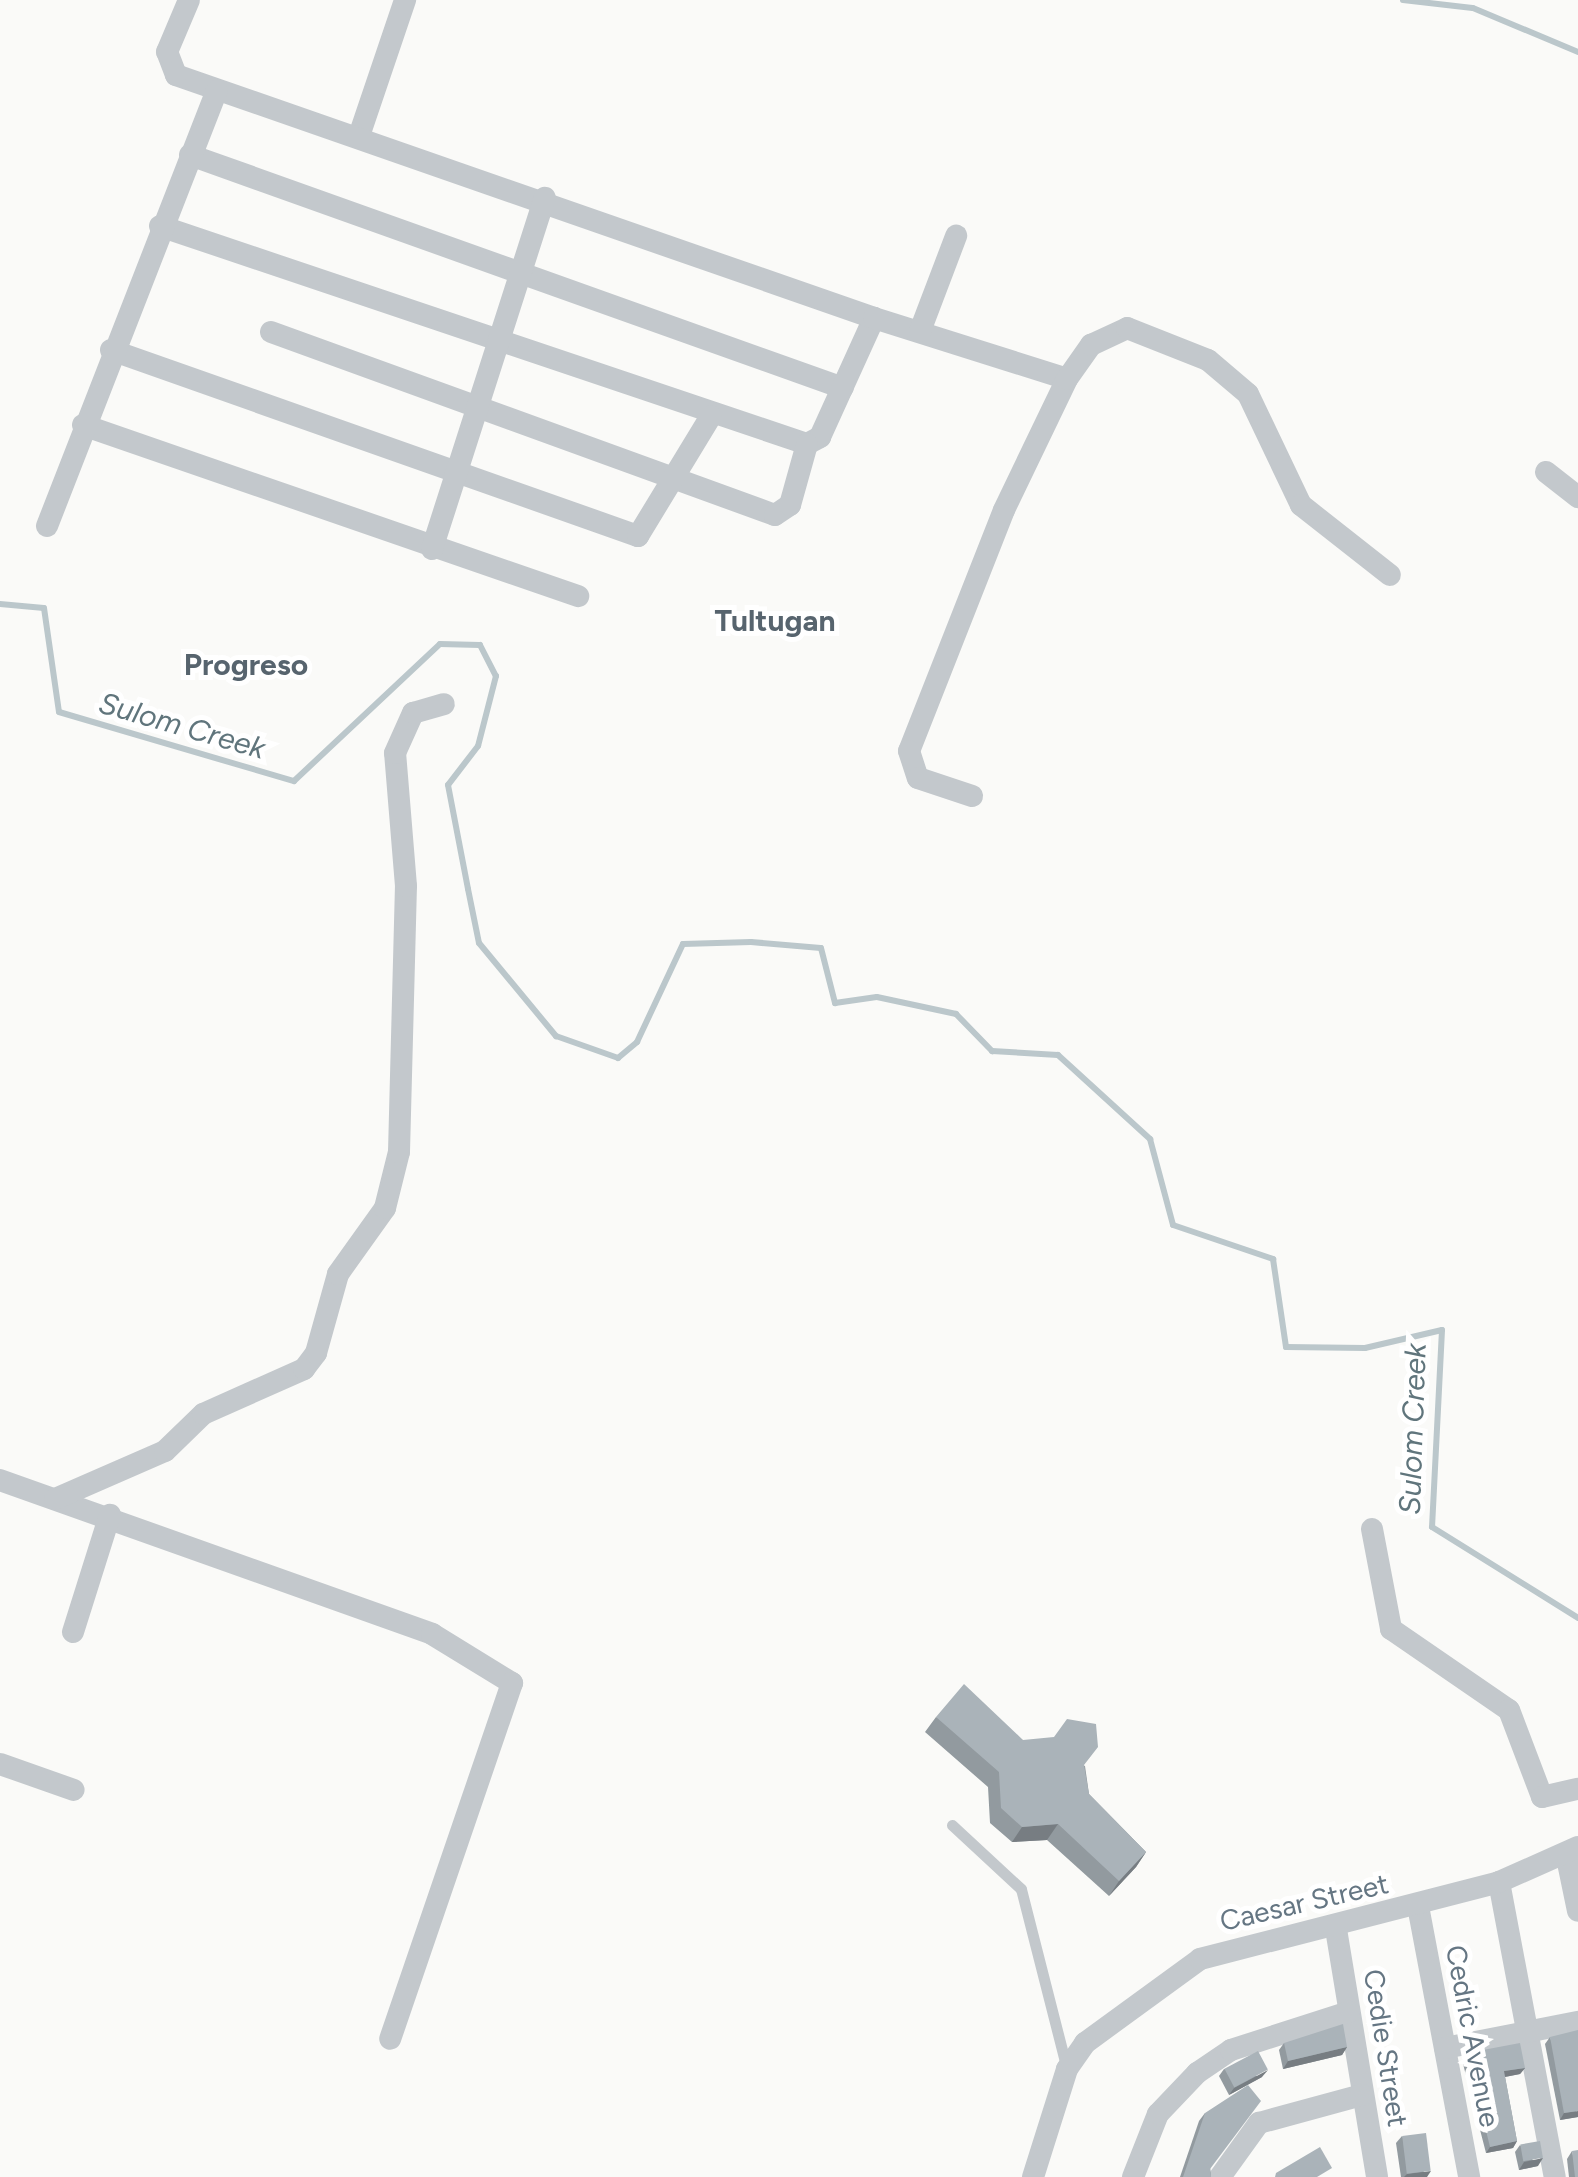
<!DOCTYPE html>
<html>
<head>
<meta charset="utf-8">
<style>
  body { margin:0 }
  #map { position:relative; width:1578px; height:2177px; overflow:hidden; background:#fafaf8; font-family:Figtree,sans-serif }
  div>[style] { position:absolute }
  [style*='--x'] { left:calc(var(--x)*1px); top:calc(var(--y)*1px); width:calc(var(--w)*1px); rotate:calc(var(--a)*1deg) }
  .stream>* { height:6px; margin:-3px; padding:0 3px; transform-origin:3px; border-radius:3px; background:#bbc7cb }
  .service>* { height:11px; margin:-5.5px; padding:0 5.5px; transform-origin:5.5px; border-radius:5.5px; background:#c3c8cc }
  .minor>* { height:22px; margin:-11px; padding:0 11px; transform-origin:11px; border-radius:11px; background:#c3c8cc }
  .wall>* { inset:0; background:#929a9f }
  .shaded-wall>* { inset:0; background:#777d82 }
  .building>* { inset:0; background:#aab3b9; transform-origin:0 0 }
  span { translate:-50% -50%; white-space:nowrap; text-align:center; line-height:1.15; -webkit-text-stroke:10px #fff; paint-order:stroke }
  .street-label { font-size:28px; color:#657683 }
  .neighbourhood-label { font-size:30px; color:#57646e; font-weight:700 }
  .water-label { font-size:30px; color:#60757c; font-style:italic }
</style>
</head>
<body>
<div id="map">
  <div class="stream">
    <i style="--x:1403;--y:0;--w:70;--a:6.5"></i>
    <i style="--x:1473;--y:8;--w:114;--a:22.7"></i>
    <i style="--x:0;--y:604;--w:44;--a:5.2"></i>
    <i style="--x:44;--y:608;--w:105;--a:81.8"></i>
    <i style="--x:59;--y:712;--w:245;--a:16.4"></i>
    <i style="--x:294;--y:781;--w:200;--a:-43.2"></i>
    <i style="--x:440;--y:644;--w:40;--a:1.4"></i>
    <i style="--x:480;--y:645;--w:35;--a:63"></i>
    <i style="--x:496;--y:676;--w:72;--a:104.4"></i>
    <i style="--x:478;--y:746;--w:49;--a:127.6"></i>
    <i style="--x:448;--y:785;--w:106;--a:79.1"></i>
    <i style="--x:468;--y:889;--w:55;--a:78.5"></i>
    <i style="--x:479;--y:943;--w:121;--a:50.4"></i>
    <i style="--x:556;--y:1036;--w:66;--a:19.5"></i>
    <i style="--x:618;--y:1058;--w:25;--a:-40"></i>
    <i style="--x:637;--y:1042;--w:108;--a:-64.9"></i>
    <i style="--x:683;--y:944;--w:68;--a:-1.7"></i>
    <i style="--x:751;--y:942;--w:70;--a:4.9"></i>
    <i style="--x:821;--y:948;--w:57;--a:75.7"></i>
    <i style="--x:835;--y:1003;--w:42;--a:-8.1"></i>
    <i style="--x:877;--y:997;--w:81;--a:12.1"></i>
    <i style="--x:956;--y:1014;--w:52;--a:45.8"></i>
    <i style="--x:992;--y:1051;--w:66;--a:3.5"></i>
    <i style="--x:1058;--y:1055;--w:125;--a:42.4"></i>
    <i style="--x:1150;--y:1139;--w:89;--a:75"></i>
    <i style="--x:1173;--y:1225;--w:106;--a:18.8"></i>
    <i style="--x:1273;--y:1259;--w:89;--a:81.6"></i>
    <i style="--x:1286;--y:1347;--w:79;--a:0.7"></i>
    <i style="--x:1365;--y:1348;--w:79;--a:-13.2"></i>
    <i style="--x:1442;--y:1330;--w:197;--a:92.9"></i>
    <i style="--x:1432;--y:1527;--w:172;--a:31.9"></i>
  </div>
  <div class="service">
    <i style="--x:952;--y:1825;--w:94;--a:42.8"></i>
    <i style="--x:1021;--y:1889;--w:182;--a:75.7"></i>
  </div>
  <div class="minor">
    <i style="--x:359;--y:136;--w:144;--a:-71.3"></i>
    <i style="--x:190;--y:155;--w:693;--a:19.64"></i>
    <i style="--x:160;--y:226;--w:683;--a:18.62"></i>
    <i style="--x:807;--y:444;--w:15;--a:-28"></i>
    <i style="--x:820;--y:437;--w:131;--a:-65.6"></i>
    <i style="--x:874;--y:318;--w:739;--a:-160.81"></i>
    <i style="--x:176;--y:75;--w:25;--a:-111"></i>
    <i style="--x:167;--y:52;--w:56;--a:-67.1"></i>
    <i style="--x:874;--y:318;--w:202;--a:17.5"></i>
    <i style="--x:1067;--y:379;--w:145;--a:115.7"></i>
    <i style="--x:1004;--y:510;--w:259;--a:111.5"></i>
    <i style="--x:909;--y:751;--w:28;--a:72"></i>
    <i style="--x:918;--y:778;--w:57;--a:18.4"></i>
    <i style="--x:920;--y:331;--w:102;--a:-69.2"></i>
    <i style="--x:271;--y:332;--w:536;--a:19.96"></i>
    <i style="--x:775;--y:515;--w:18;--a:-34"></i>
    <i style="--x:790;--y:505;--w:63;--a:-74.4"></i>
    <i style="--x:111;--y:350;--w:559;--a:19.44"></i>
    <i style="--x:638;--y:536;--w:140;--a:-58.7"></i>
    <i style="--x:1067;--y:379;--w:42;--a:-54.8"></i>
    <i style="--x:1091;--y:345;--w:40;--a:-25"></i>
    <i style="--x:1127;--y:328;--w:87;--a:21.6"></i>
    <i style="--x:1208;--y:360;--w:52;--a:40.4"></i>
    <i style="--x:1248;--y:394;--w:123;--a:64.5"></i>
    <i style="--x:1301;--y:505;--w:113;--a:38.2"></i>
    <i style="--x:83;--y:425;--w:524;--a:19.06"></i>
    <i style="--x:1546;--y:472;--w:41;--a:38"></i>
    <i style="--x:47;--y:526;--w:467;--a:-68.7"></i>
    <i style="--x:432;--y:549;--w:369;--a:-72.2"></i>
    <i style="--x:0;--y:1480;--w:459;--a:19.6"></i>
    <i style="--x:432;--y:1634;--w:94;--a:31.5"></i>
    <i style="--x:512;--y:1683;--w:376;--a:108.9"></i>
    <i style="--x:55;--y:1499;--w:120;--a:-23.6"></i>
    <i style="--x:165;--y:1451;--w:53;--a:-44.2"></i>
    <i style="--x:203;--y:1414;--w:111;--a:-24"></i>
    <i style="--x:304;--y:1369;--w:20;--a:-53"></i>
    <i style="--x:316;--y:1353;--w:82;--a:-74.4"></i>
    <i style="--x:338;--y:1274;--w:81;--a:-54.5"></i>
    <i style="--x:385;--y:1208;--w:58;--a:-76"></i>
    <i style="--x:399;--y:1152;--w:266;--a:-88.5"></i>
    <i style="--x:406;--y:886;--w:133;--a:-94.7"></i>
    <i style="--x:395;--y:753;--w:44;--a:-65.8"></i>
    <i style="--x:413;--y:713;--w:32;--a:-16"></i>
    <i style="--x:1372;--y:1529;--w:102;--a:79.2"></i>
    <i style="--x:1391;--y:1629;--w:143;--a:34.5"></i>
    <i style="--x:1509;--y:1710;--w:93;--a:69.2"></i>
    <i style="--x:1542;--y:1797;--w:37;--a:-13"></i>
    <i style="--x:73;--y:1632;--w:123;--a:-72.5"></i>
    <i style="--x:0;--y:1764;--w:78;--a:19.4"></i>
    <i style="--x:1566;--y:1853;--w:59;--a:78.3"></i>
    <i style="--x:1499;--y:1882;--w:300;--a:79.3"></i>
    <i style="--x:1418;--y:1906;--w:276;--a:79.3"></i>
    <i style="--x:1336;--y:1929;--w:251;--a:80.6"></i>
    <i style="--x:1445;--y:2048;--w:136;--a:-11.1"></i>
    <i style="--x:1033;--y:2177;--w:113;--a:-72.5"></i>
    <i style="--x:1067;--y:2069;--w:32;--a:-55"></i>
    <i style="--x:1085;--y:2043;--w:142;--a:-36.1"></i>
    <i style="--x:1200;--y:1959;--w:309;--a:-14.4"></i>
    <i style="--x:1499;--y:1882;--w:86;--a:-23.9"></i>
    <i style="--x:1133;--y:2177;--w:68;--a:-68.4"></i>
    <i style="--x:1158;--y:2114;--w:57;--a:-46.4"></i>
    <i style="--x:1197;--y:2073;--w:41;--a:-34.1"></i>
    <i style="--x:1231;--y:2050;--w:124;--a:-17.9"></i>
    <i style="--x:1220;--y:2177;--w:67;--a:-54.2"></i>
    <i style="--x:1259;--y:2123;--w:107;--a:-15.2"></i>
  </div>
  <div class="wall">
    <i style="clip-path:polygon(936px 1717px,1023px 1740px,1085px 1766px,1089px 1794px,1146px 1852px,1136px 1867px,1109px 1896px,1047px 1840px,1012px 1842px,990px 1823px,988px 1787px,925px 1732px)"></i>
    <i style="clip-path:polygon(1550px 2037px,1578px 2117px,1560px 2120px,1545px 2044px)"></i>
    <i style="clip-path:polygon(1284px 2043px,1347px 2047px,1342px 2055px,1283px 2069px,1279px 2050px)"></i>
    <i style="clip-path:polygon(1467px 2053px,1525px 2068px,1520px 2074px,1505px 2077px,1517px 2141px,1513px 2148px,1486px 2153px,1462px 2060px)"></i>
    <i style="clip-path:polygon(1224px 2069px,1262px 2077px,1229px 2095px,1219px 2076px)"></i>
    <i style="clip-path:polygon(1205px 2113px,1211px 2177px,1180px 2177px,1199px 2121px)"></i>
    <i style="clip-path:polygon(1402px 2136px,1427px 2177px,1401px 2177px,1396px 2143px)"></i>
    <i style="clip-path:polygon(1520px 2145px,1538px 2166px,1519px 2170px,1515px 2152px)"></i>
    <i style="clip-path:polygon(1572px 2151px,1578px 2177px,1569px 2177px,1567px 2159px)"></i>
  </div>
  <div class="shaded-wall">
    <i style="clip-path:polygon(1058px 1824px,1047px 1840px,1012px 1842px,1022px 1827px)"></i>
    <i style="clip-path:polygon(1146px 1852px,1136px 1867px,1109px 1896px,1119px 1881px)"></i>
    <i style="clip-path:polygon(1347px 2047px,1342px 2055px,1283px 2069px,1288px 2061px)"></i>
    <i style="clip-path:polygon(1525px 2068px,1520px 2074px,1499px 2078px,1504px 2071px)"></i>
    <i style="clip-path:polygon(1268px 2070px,1262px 2077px,1229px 2095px,1234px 2088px)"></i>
    <i style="clip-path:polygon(1578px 2111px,1578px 2117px,1560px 2120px,1564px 2113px)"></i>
    <i style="clip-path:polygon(1517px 2141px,1513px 2148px,1486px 2153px,1490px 2147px)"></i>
    <i style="clip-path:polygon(1543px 2158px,1538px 2166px,1519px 2170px,1524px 2162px)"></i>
    <i style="clip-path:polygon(1431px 2171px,1427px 2177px,1404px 2177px,1407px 2174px)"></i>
  </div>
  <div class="building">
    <i style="clip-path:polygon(964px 1684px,1023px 1740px,1054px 1737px,1067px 1719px,1096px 1724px,1098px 1747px,1084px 1765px,1089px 1794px,1146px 1852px,1119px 1881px,1058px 1824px,1022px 1827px,1001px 1808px,999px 1772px,936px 1717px)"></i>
    <i style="clip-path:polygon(1343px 2024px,1347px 2047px,1288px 2061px,1284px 2043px)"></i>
    <i style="clip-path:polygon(1578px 2030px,1578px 2111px,1564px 2113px,1550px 2037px)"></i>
    <i style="clip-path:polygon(1520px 2043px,1525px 2068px,1504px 2071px,1517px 2141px,1490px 2147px,1467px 2053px)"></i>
    <i style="left:1258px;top:2051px;width:21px;height:38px;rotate:62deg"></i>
    <i style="clip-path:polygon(1248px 2085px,1261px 2101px,1210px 2169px,1211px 2177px,1183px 2177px,1205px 2113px)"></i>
    <i style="left:1426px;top:2133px;width:38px;height:24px;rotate:83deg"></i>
    <i style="left:1540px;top:2141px;width:17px;height:20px;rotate:80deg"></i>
    <i style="clip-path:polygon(1320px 2147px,1332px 2168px,1317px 2177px,1275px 2177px,1276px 2173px)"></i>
    <i style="clip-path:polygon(1578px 2150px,1578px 2177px,1575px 2177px,1572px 2151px)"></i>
  </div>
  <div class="street-label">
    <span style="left:1304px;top:1902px;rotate:-13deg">Caesar Street</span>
    <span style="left:1473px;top:2036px;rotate:79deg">Cedric Avenue</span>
    <span style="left:1386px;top:2048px;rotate:81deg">Cedie Street</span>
  </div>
  <div class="neighbourhood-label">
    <span style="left:775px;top:621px">Tultugan</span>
    <span style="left:246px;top:665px">Progreso</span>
  </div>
  <div class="water-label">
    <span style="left:182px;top:726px;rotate:16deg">Sulom Creek</span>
    <span style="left:1413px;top:1429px;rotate:-88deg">Sulom Creek</span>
  </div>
</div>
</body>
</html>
